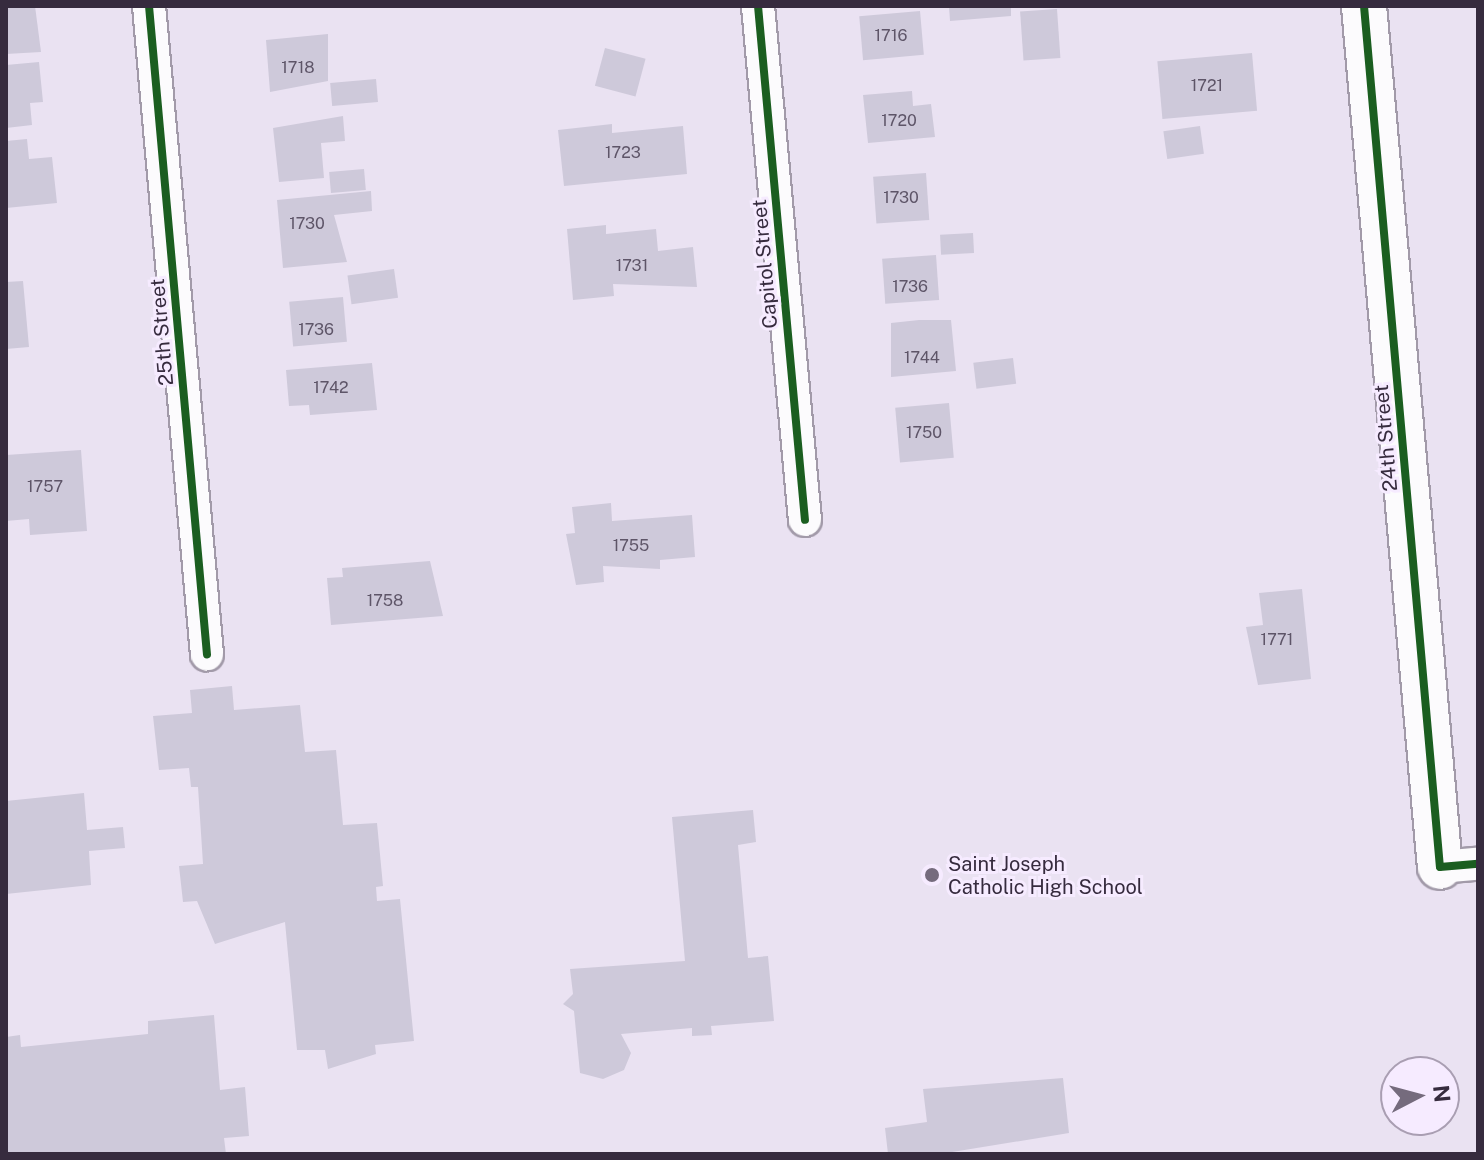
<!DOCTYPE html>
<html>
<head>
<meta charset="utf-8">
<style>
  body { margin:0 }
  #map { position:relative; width:1484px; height:1160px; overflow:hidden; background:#eae2f2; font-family:"Public Sans",sans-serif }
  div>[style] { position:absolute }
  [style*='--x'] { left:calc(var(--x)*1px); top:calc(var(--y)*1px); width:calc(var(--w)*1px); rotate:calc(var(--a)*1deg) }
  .building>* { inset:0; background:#cec9da; transform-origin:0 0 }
  .roads { filter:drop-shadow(2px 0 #a29aa9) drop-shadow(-2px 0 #a29aa9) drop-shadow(0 2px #a29aa9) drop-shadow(0 -2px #a29aa9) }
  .street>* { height:32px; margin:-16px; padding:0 16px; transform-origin:16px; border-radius:16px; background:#fcfbfd }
  .secondary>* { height:44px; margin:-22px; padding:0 22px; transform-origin:22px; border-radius:22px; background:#fcfbfd }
  .cycleway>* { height:8px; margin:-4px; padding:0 4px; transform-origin:4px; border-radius:4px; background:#1b5e20 }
  .dots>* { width:22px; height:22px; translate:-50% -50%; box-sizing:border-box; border:4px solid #f6ebff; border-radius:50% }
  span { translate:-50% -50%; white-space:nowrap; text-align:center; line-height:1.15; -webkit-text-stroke:6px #f6ebff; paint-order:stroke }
  .number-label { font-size:16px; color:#5e5568 }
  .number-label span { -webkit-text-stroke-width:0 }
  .street-label { font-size:20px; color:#362b3e }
  .poi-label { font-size:20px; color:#362b3e }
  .left { translate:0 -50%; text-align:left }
  .frame { position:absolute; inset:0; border:8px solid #362b3e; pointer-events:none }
  .north { position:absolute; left:1380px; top:1056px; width:80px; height:80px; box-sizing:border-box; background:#f6ebff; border:2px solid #a99eb2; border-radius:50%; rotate:84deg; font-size:22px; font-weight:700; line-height:32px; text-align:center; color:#362b3e }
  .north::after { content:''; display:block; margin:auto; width:28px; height:36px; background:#756b7d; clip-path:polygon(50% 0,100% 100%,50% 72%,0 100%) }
</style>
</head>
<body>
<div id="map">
  <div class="building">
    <i style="clip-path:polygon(6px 6px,35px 6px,41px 52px,6px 54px)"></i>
    <i style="clip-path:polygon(949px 6px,1011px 6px,1011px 16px,950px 21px)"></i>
    <i style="left:1057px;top:9px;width:49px;height:37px;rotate:86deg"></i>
    <i style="left:920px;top:11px;width:44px;height:61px;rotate:85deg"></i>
    <i style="clip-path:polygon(328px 34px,328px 81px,270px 92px,266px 40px)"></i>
    <i style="left:605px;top:48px;width:42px;height:39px;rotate:15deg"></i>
    <i style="left:1252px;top:53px;width:58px;height:95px;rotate:85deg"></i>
    <i style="clip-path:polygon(39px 62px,43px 102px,30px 103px,32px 125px,6px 128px,6px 65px)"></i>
    <i style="left:376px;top:79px;width:23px;height:46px;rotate:85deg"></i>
    <i style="clip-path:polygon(912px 91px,913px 106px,931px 104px,935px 137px,868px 143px,863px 95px)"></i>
    <i style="clip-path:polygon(343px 116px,345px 141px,321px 143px,324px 178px,279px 182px,273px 128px)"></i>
    <i style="clip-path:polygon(612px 124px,612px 133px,683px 126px,687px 174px,564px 186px,558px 130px)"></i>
    <i style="left:1200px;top:126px;width:28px;height:37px;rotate:82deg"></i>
    <i style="clip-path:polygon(27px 139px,29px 159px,52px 157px,57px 203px,6px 208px,6px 141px)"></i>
    <i style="left:364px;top:169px;width:21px;height:35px;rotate:85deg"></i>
    <i style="left:926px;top:173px;width:47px;height:53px;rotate:86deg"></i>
    <i style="clip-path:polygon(371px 191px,372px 211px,334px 215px,347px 262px,283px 268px,277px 200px)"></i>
    <i style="clip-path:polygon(606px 225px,606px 234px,656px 229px,658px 251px,693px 247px,697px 287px,613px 284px,614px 296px,573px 300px,567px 229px)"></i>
    <i style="left:973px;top:233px;width:20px;height:33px;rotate:87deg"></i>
    <i style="left:936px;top:255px;width:45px;height:54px;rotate:86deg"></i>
    <i style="left:394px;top:269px;width:29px;height:47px;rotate:82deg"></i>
    <i style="clip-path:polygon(23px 281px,29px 347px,6px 349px,6px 282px)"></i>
    <i style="left:343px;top:297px;width:45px;height:54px;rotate:85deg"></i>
    <i style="clip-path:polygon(919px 320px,951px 320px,956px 371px,891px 377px,891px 323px)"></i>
    <i style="left:1013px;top:358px;width:26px;height:40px;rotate:83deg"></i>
    <i style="clip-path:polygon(372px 363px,377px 410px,310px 415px,309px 405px,289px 406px,286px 370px)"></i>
    <i style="left:949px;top:403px;width:55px;height:54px;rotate:85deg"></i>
    <i style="clip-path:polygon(81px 450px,87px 531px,30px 535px,29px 519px,6px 521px,6px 455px)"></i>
    <i style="clip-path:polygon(611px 503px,612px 521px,692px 515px,695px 557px,660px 560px,660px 569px,603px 566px,604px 582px,576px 585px,566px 534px,575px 533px,572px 507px)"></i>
    <i style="clip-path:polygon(430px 561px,443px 616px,331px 625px,327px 578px,343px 577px,342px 568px)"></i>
    <i style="clip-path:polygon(1302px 589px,1311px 679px,1258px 685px,1246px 627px,1263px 625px,1259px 593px)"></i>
    <i style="clip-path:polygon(232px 686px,234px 710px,300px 705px,305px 752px,336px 750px,343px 825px,377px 823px,383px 886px,376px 887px,377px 901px,400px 899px,414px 1041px,375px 1045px,376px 1054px,328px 1069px,325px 1050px,297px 1050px,285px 922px,215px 944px,197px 901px,183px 902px,179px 866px,203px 864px,198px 787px,191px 787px,189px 768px,159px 770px,153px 716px,192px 713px,190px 690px)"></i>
    <i style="clip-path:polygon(84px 793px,87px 830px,123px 827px,125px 848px,89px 851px,91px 885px,6px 894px,6px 801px)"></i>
    <i style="clip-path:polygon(753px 810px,756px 842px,738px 845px,748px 958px,768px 956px,774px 1021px,711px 1026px,712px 1035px,692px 1036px,692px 1028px,621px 1034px,631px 1053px,624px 1070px,603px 1079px,580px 1073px,574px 1011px,563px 1004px,573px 994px,570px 969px,685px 961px,672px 817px)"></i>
    <i style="clip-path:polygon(214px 1015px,220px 1090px,245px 1087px,249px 1136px,224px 1138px,226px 1154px,6px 1154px,6px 1037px,20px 1035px,21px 1047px,148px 1034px,148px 1021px)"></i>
    <i style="clip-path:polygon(1063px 1078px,1069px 1133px,940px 1154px,888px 1154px,885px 1128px,927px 1122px,923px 1089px)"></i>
  </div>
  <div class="roads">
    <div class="street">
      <i style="--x:149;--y:6;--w:651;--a:84.89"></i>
      <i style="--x:758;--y:6;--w:516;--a:84.78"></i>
      <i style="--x:1440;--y:867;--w:38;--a:-5"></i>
    </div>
    <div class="secondary">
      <i style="--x:1364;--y:6;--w:864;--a:84.96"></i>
    </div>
  </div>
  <div class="cycleway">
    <i style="--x:149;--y:6;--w:651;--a:84.89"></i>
    <i style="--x:758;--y:6;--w:516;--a:84.78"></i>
    <i style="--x:1364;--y:6;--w:864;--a:84.96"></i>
    <i style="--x:1440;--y:867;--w:38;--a:-5"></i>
  </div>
  <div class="dots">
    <i style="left:932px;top:875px;background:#756b7d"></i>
  </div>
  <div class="number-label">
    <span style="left:891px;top:36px">1716</span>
    <span style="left:298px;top:68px">1718</span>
    <span style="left:1207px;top:86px">1721</span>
    <span style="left:899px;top:121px">1720</span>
    <span style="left:623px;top:153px">1723</span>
    <span style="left:901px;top:198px">1730</span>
    <span style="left:307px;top:224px">1730</span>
    <span style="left:632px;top:266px">1731</span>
    <span style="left:910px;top:287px">1736</span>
    <span style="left:316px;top:330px">1736</span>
    <span style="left:922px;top:358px">1744</span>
    <span style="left:331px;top:388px">1742</span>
    <span style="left:924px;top:433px">1750</span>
    <span style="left:45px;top:487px">1757</span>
    <span style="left:631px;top:546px">1755</span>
    <span style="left:385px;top:601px">1758</span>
    <span style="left:1277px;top:640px">1771</span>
  </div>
  <div class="street-label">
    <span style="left:765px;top:264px;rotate:-95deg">Capitol Street</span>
    <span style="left:162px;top:332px;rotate:-95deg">25th Street</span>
    <span style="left:1386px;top:438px;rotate:-95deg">24th Street</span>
  </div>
  <div class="poi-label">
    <span class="left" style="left:948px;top:876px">Saint Joseph<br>Catholic High School</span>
  </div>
  <div class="frame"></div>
  <div class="north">N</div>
</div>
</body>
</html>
